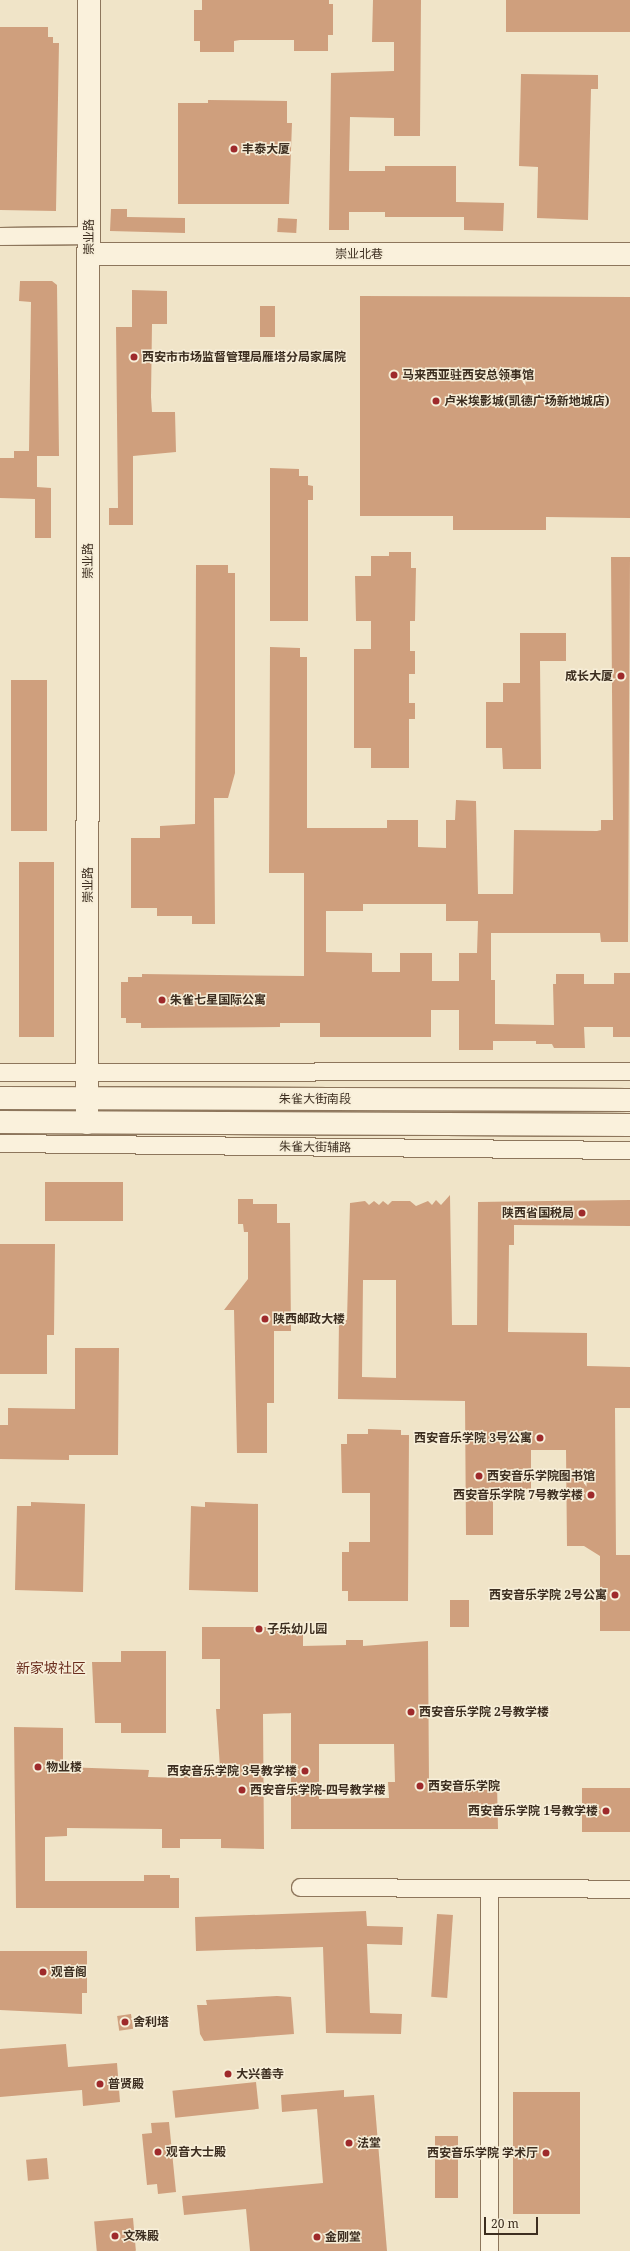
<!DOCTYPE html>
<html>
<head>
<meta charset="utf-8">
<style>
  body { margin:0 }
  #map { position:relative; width:630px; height:2251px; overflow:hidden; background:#f0e4c8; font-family:"Noto Serif","Noto Sans SC",serif }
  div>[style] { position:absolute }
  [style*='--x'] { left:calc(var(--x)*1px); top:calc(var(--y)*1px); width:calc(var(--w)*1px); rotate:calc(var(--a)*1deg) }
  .building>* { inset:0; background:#cf9f7d; transform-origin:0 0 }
  .roads { filter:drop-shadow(1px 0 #8d765c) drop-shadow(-1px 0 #8d765c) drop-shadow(0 1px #8d765c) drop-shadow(0 -1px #8d765c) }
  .minor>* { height:17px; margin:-8.5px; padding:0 8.5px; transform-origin:8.5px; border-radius:8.5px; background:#faf1dc }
  .tertiary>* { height:22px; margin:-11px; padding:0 11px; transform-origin:11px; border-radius:11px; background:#faf1dc }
  .secondary>* { height:22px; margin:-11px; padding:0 11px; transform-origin:11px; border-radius:11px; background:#faf1dc }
  .dots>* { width:11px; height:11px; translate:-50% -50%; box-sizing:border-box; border:2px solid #f7eed8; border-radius:50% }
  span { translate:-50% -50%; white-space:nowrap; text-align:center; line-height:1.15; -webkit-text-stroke:3px #f7eed8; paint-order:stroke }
  .poi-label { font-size:12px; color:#3d2e20; font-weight:700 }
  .left { translate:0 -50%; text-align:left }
  .right { translate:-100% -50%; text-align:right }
  .street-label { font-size:12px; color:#3d2e20 }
  .quarter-label { font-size:14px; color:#6b2e1e }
  .scale { position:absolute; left:484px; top:2217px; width:54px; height:18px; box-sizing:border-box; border:2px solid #3d2e20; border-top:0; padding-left:5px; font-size:12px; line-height:14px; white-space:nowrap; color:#3d2e20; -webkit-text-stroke:3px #f7eed8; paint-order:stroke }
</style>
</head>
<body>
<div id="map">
  <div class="building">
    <i style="clip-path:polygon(202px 0,329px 0,329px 4px,333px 4px,333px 35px,328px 35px,328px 51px,294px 51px,294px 40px,240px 40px,234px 41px,234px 52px,200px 52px,200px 41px,194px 41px,194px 10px,202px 10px)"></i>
    <i style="clip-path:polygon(373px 0,421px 0,420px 136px,394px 136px,394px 118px,350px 117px,349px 171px,385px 171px,385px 166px,456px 166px,456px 202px,504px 203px,503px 231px,464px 230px,464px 217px,385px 217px,385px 212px,349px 212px,349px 230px,329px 230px,331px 73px,394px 71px,394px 42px,372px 42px)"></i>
    <i style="left:506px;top:0;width:124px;height:32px"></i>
    <i style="clip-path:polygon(0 27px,48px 27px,48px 37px,53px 37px,53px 43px,59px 43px,56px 211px,0 210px)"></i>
    <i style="clip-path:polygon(521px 74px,598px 75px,598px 89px,591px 89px,588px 220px,537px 218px,538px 167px,519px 166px)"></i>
    <i style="clip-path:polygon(208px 100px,287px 101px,287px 123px,292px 123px,289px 204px,178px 204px,178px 103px,208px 103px)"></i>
    <i style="clip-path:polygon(111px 209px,127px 209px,127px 217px,185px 218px,185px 233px,110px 231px)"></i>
    <i style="left:278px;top:218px;width:19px;height:14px;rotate:3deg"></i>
    <i style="clip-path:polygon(20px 281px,52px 281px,57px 285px,59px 456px,37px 456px,37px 487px,51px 488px,51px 538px,35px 538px,35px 499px,0 498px,0 458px,14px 458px,14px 451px,29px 451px,31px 302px,19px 301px)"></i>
    <i style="clip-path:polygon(132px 290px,167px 291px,167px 324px,152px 324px,151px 397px,152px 412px,175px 412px,176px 452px,133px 456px,133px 525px,109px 525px,109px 508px,118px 508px,116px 327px,132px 327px)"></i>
    <i style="clip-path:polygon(360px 296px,630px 297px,630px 518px,546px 517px,546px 530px,453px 530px,453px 516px,360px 516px)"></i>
    <i style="left:260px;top:306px;width:15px;height:31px"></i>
    <i style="clip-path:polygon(270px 468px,299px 469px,299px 476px,308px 476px,308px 485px,313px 486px,313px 500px,308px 500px,308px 621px,270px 621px)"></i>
    <i style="clip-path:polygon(389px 552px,411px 552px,411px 568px,416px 568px,415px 621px,410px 621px,410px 651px,415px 651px,415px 674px,409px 674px,409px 703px,415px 703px,415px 719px,409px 719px,409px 768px,371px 768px,371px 748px,354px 748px,354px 649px,371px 649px,371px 621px,356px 621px,355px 576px,371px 576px,371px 556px,389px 556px)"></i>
    <i style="clip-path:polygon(evenodd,611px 557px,630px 557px,628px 942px,601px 942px,600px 933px,491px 933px,491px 980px,495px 980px,495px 1024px,554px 1025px,553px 984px,556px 984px,556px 974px,584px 974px,584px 984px,614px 984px,614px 973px,630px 973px,630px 1037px,613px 1037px,613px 1027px,584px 1027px,585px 1048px,554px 1048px,552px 1044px,536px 1044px,536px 1041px,493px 1041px,493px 1050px,459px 1050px,459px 1010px,431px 1010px,431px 1037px,320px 1037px,320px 1023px,280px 1023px,280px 1027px,141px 1028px,141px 1023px,126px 1023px,126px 1018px,121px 1018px,121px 982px,128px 982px,128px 977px,142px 977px,142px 974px,304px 976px,304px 873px,269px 873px,270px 647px,300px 648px,300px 657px,307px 657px,307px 828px,387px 828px,387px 820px,418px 820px,418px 847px,446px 848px,446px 820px,455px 820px,456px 800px,476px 801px,478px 894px,513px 894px,514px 830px,597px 831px,601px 830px,601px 820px,613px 820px,611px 557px,363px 904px,446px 904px,446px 921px,478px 921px,477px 953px,459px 953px,459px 981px,432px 981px,432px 953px,400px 953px,400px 972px,372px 972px,372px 953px,326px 952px,326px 911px,363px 911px,363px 904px)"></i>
    <i style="clip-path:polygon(196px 565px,228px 565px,228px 573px,235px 573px,235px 773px,228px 798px,214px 798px,215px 924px,192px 924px,192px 916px,157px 916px,157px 908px,131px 908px,131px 838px,160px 838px,160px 826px,195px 824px)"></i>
    <i style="clip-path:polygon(520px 633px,566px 633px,566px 661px,540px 661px,541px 769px,503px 769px,502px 748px,486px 748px,486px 702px,503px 702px,503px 683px,520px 683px)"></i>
    <i style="left:11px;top:680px;width:36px;height:151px"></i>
    <i style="left:19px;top:862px;width:35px;height:175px"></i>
    <i style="left:123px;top:1182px;width:39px;height:78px;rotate:90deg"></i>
    <i style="clip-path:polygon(evenodd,450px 1195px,452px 1325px,477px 1325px,478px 1202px,630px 1200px,630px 1226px,514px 1225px,514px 1245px,509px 1245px,508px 1332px,587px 1333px,587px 1366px,630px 1367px,630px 1408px,615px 1408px,616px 1555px,630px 1555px,630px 1631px,600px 1631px,600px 1556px,584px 1546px,567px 1546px,566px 1450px,531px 1450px,531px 1489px,493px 1488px,493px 1535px,466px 1535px,465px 1401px,338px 1399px,339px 1320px,347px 1320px,350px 1203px,365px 1201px,369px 1205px,374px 1201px,379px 1205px,383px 1201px,388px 1205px,392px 1201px,410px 1201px,416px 1206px,428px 1201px,432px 1205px,436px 1200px,441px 1205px,450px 1195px,363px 1280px,396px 1280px,396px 1378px,362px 1377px,363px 1280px)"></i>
    <i style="clip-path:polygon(238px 1199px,253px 1199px,253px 1204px,277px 1204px,277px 1223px,290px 1223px,291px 1331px,274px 1331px,274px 1403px,267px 1403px,267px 1453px,237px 1453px,234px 1310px,224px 1310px,248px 1279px,248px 1232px,244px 1232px,243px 1224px,238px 1224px)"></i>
    <i style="clip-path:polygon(0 1244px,55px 1244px,54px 1335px,47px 1335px,47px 1374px,0 1374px)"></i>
    <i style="clip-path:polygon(75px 1348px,119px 1348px,118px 1455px,69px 1455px,69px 1460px,0 1459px,0 1425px,8px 1425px,8px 1408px,75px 1409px)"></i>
    <i style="clip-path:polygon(368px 1429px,401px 1430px,401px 1435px,409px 1435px,408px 1601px,348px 1601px,348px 1591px,342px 1591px,342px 1552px,349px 1552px,349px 1542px,370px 1542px,370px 1493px,342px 1493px,341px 1444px,347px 1444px,347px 1434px,368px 1434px)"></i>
    <i style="clip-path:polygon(31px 1502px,85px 1504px,83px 1592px,15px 1590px,17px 1506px,31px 1506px)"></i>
    <i style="clip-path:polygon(205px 1502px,258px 1504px,258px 1592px,189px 1590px,191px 1506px,205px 1507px)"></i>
    <i style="left:450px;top:1600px;width:19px;height:27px"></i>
    <i style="clip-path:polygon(evenodd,202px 1627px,303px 1627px,303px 1646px,346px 1645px,346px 1640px,363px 1640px,363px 1646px,428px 1641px,429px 1784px,497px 1783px,498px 1829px,291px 1829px,291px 1713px,263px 1714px,264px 1849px,221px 1848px,221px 1839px,180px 1839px,180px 1848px,162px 1848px,162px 1829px,67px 1828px,67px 1836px,45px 1837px,45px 1881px,144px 1881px,144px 1875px,170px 1875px,170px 1878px,179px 1878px,179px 1908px,16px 1908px,14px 1727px,63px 1728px,63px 1767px,149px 1770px,148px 1777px,184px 1778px,184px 1768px,220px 1768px,216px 1709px,220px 1709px,220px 1659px,202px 1659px,202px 1627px,319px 1744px,394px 1744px,395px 1782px,388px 1782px,389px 1798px,319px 1799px,319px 1744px)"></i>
    <i style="clip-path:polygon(121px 1651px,166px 1651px,166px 1733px,121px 1733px,121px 1723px,95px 1723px,92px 1662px,121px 1662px)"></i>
    <i style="left:630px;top:1788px;width:44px;height:48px;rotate:90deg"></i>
    <i style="clip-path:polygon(366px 1911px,367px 1926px,403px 1927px,402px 1945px,367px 1944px,370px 2013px,402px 2014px,401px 2034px,326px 2033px,323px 1947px,196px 1951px,195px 1917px)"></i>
    <i style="left:437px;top:1914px;width:16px;height:83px;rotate:4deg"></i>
    <i style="clip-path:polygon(0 1951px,87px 1951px,87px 1993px,82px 1993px,82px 2014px,0 2010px)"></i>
    <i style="clip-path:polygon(277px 1996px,291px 1997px,294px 2034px,204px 2041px,200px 2034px,197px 2005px,207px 2005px,206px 2000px)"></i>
    <i style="left:131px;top:2014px;width:15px;height:14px;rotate:82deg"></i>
    <i style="clip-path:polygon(66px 2044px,68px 2067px,117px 2063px,120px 2102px,83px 2106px,82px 2090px,0 2097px,0 2049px)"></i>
    <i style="left:256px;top:2082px;width:27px;height:84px;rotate:84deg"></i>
    <i style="clip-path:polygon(344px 2090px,344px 2097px,374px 2095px,387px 2251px,250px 2251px,246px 2209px,184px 2215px,182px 2196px,323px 2183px,317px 2109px,282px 2112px,281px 2095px)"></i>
    <i style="left:513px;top:2092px;width:67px;height:122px"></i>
    <i style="clip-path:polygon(169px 2122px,176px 2192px,158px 2194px,157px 2184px,147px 2185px,142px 2134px,152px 2133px,151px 2123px)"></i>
    <i style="left:435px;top:2136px;width:23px;height:62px"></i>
    <i style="left:47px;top:2158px;width:21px;height:21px;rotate:85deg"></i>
    <i style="left:133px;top:2218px;width:33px;height:39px;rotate:85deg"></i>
  </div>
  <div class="roads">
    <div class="minor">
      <i style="--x:0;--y:236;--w:89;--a:-0.6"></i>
      <i style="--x:0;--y:1072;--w:630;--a:-0.09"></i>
      <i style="--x:0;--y:1143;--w:630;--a:0.64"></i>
      <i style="--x:300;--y:1887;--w:330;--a:0.3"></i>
      <i style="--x:489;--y:2251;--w:363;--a:-90"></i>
    </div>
    <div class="tertiary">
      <i style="--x:89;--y:254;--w:541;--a:0"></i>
      <i style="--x:87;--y:1123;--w:1123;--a:-89.9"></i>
    </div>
    <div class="secondary">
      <i style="--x:0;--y:1098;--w:630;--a:0.18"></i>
      <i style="--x:0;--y:1122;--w:630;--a:0.27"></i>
    </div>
  </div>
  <div class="dots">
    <i style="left:234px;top:149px;background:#9e2a2b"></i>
    <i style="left:134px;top:357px;background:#9e2a2b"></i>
    <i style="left:394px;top:375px;background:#9e2a2b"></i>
    <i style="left:436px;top:401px;background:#9e2a2b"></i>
    <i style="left:621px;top:676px;background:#9e2a2b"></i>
    <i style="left:162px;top:1000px;background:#9e2a2b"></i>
    <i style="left:582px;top:1213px;background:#9e2a2b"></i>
    <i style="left:265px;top:1319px;background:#9e2a2b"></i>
    <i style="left:540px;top:1438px;background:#9e2a2b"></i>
    <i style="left:479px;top:1476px;background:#9e2a2b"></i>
    <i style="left:591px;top:1495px;background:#9e2a2b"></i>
    <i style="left:615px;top:1595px;background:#9e2a2b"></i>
    <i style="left:259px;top:1629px;background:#9e2a2b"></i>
    <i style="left:411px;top:1712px;background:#9e2a2b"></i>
    <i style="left:38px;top:1767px;background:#9e2a2b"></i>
    <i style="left:305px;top:1771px;background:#9e2a2b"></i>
    <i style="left:420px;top:1786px;background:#9e2a2b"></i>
    <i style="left:242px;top:1790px;background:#9e2a2b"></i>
    <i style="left:606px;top:1811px;background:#9e2a2b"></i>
    <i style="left:43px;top:1972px;background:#9e2a2b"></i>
    <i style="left:125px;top:2022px;background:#9e2a2b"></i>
    <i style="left:228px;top:2074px;background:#9e2a2b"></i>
    <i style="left:100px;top:2084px;background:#9e2a2b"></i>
    <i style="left:349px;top:2143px;background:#9e2a2b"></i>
    <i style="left:158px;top:2152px;background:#9e2a2b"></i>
    <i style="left:546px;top:2153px;background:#9e2a2b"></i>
    <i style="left:115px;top:2236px;background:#9e2a2b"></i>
    <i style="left:317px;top:2237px;background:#9e2a2b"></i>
  </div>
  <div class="poi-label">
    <span class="left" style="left:242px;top:149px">丰泰大厦</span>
    <span class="left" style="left:142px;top:357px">西安市市场监督管理局雁塔分局家属院</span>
    <span class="left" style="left:402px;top:375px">马来西亚驻西安总领事馆</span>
    <span class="left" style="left:444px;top:401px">卢米埃影城(凯德广场新地城店)</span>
    <span class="right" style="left:613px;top:676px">成长大厦</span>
    <span class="left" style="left:170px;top:1000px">朱雀七星国际公寓</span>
    <span class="right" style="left:574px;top:1213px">陕西省国税局</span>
    <span class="left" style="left:273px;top:1319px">陕西邮政大楼</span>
    <span class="right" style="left:532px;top:1438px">西安音乐学院 3号公寓</span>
    <span class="left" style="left:487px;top:1476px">西安音乐学院图书馆</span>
    <span class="right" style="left:583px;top:1495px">西安音乐学院 7号教学楼</span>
    <span class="right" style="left:607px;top:1595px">西安音乐学院 2号公寓</span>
    <span class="left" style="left:267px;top:1629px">子乐幼儿园</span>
    <span class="left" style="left:419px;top:1712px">西安音乐学院 2号教学楼</span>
    <span class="left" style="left:46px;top:1767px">物业楼</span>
    <span class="right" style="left:297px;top:1771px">西安音乐学院 3号教学楼</span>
    <span class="left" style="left:428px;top:1786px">西安音乐学院</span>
    <span class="left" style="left:250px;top:1790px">西安音乐学院-四号教学楼</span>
    <span class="right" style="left:598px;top:1811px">西安音乐学院 1号教学楼</span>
    <span class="left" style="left:51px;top:1972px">观音阁</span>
    <span class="left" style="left:133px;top:2022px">舍利塔</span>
    <span class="left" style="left:236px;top:2074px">大兴善寺</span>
    <span class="left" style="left:108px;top:2084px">普贤殿</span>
    <span class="left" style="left:357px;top:2143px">法堂</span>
    <span class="left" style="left:166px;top:2152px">观音大士殿</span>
    <span class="right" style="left:538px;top:2153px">西安音乐学院 学术厅</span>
    <span class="left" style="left:123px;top:2236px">文殊殿</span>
    <span class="left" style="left:325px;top:2237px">金刚堂</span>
  </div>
  <div class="street-label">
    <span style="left:89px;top:237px;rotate:-90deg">崇业路</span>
    <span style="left:359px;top:254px">崇业北巷</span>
    <span style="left:88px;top:561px;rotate:-90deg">崇业路</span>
    <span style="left:88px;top:885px;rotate:-90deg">崇业路</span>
    <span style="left:315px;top:1099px">朱雀大街南段</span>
    <span style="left:315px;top:1147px;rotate:1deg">朱雀大街辅路</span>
  </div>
  <div class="quarter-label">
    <span style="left:51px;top:1668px">新家坡社区</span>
  </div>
  <div class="scale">20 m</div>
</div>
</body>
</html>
